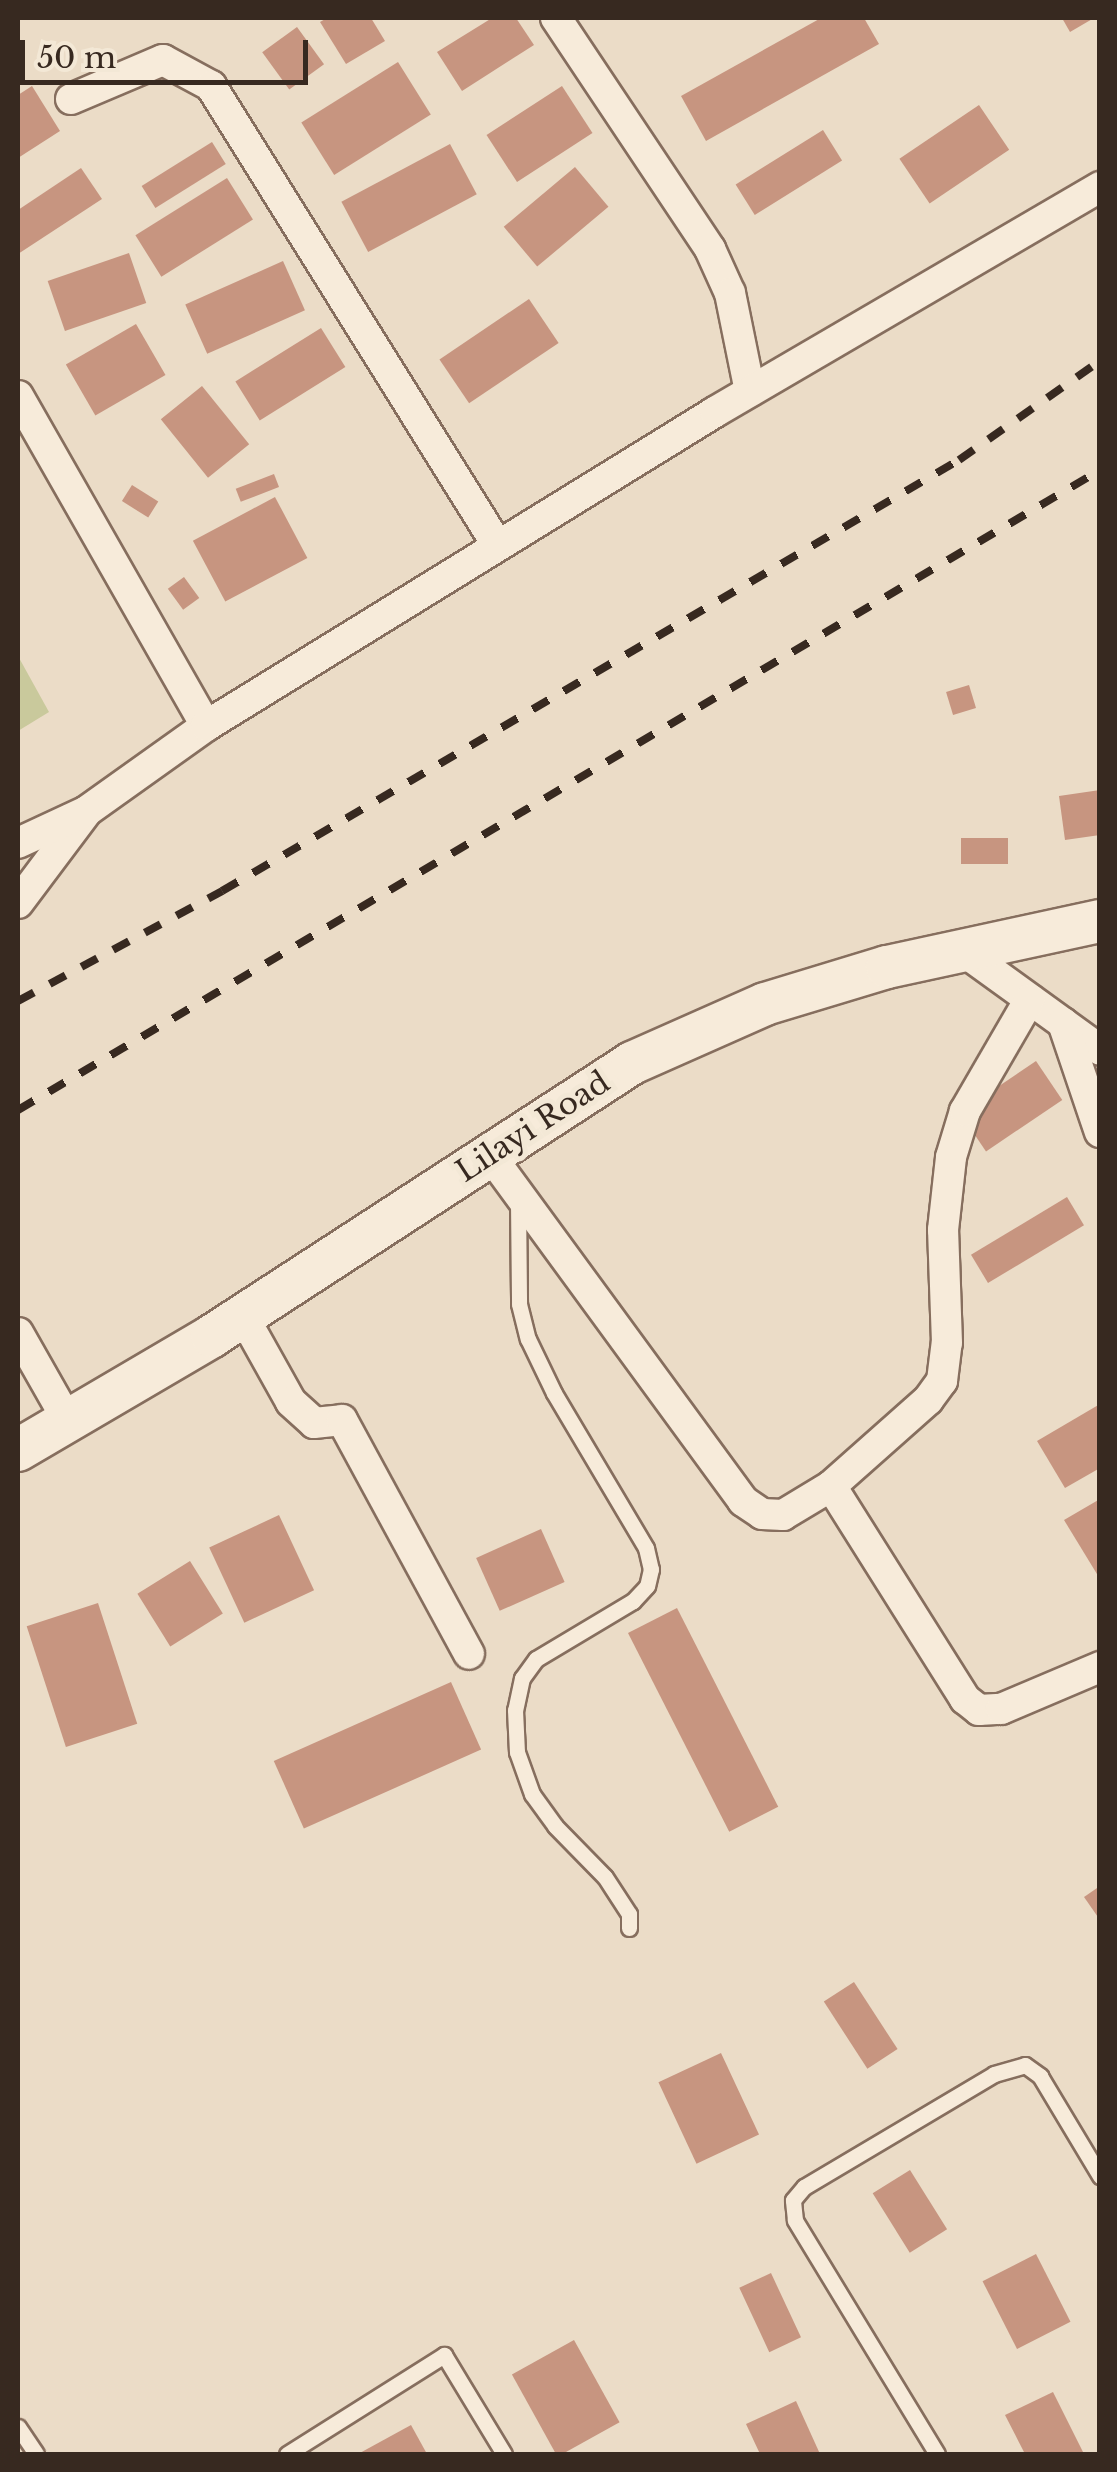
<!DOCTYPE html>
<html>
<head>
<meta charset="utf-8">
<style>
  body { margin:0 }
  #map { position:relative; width:1117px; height:2472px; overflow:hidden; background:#ebdcc7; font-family:"Libre Baskerville",serif }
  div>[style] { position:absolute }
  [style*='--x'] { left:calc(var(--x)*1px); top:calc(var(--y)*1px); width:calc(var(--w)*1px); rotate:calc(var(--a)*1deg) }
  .green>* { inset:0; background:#c9c99c }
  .building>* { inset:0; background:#c79580; transform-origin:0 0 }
  .roads { filter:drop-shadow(2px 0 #866e5e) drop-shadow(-2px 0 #866e5e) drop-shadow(0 2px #866e5e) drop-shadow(0 -2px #866e5e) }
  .lane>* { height:15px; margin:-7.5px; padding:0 7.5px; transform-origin:7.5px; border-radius:7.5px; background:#f7ebda }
  .street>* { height:30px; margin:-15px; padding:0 15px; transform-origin:15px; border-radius:15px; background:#f7ebda }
  .secondary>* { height:42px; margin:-21px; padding:0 21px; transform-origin:21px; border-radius:21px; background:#f7ebda }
  .rail>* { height:8px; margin-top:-4px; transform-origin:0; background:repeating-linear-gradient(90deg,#372920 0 18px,transparent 0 36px) }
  span { translate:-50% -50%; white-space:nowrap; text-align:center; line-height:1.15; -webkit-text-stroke:10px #f3e8d6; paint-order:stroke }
  .street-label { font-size:30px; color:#372920 }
  .frame { position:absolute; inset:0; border:20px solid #372920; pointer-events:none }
  .scale { position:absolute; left:20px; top:40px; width:288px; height:45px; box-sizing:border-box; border:5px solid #372920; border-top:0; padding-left:12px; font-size:30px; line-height:35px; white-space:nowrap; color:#372920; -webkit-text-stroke:8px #f3e8d6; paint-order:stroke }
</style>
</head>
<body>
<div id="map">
  <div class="green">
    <i style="clip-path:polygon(18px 656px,49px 712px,18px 731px)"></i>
  </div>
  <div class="building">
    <i style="clip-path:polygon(327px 18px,371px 18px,385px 41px,346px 64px,320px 22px)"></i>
    <i style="clip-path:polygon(492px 18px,516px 18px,534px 45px,462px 91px,437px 52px)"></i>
    <i style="clip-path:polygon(821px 18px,864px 18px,879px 44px,706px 141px,681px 96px)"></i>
    <i style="clip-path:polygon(1062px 18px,1094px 18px,1070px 32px)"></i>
    <i style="left:297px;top:27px;width:46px;height:43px;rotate:54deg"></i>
    <i style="left:398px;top:62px;width:62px;height:114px;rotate:58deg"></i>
    <i style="clip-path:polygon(32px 86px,60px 131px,18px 158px,18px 95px)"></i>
    <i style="left:562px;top:86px;width:56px;height:90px;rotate:57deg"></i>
    <i style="left:979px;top:105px;width:54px;height:96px;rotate:56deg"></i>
    <i style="left:823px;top:130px;width:36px;height:103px;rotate:58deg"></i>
    <i style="left:212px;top:142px;width:26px;height:83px;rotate:58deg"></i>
    <i style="left:450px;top:144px;width:57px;height:123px;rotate:62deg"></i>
    <i style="left:575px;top:167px;width:52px;height:93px;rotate:50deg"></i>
    <i style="clip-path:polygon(81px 168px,102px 199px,18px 254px,18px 210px)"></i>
    <i style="left:227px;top:178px;width:49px;height:108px;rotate:58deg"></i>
    <i style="left:129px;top:253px;width:53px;height:86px;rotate:71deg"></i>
    <i style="left:283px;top:261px;width:54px;height:107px;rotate:66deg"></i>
    <i style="left:529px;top:299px;width:53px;height:108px;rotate:56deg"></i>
    <i style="left:136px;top:324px;width:59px;height:81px;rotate:60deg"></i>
    <i style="left:321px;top:328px;width:46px;height:101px;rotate:58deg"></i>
    <i style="left:202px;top:386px;width:75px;height:53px;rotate:51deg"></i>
    <i style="left:274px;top:474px;width:14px;height:41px;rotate:69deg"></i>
    <i style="left:132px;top:485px;width:31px;height:19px;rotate:32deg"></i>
    <i style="left:275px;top:497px;width:69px;height:93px;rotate:62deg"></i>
    <i style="left:184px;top:577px;width:26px;height:20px;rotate:54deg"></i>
    <i style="left:969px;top:685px;width:24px;height:24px;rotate:73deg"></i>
    <i style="clip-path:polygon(1100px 790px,1100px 835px,1065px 840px,1059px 796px)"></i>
    <i style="left:961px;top:838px;width:47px;height:26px"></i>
    <i style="left:1036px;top:1061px;width:47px;height:92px;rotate:56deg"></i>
    <i style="left:1067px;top:1197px;width:33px;height:112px;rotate:59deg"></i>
    <i style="clip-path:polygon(1100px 1404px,1100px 1468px,1065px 1488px,1037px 1441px)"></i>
    <i style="clip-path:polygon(1100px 1499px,1100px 1579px,1064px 1520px)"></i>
    <i style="left:279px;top:1515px;width:83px;height:77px;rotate:65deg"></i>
    <i style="left:541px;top:1529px;width:58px;height:71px;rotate:66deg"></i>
    <i style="left:190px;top:1561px;width:62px;height:62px;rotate:58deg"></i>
    <i style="left:98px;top:1603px;width:127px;height:75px;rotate:72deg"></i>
    <i style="left:677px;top:1608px;width:223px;height:55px;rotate:63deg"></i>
    <i style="left:451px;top:1682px;width:74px;height:194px;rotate:66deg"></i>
    <i style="clip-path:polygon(1100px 1886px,1100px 1920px,1084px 1897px)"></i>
    <i style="left:854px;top:1982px;width:80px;height:36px;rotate:57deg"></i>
    <i style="left:721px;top:2053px;width:90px;height:69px;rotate:65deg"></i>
    <i style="left:910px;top:2170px;width:70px;height:44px;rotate:58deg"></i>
    <i style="left:1036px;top:2254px;width:76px;height:60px;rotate:63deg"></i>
    <i style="left:771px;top:2273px;width:71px;height:35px;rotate:65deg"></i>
    <i style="left:574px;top:2340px;width:94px;height:71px;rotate:61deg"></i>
    <i style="clip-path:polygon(1053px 2392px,1084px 2454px,1025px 2454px,1005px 2415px)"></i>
    <i style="clip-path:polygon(796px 2401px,820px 2454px,760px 2454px,746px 2424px)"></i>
    <i style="clip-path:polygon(411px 2425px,427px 2454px,358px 2454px)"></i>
  </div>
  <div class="roads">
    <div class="lane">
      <i style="--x:518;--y:1202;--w:102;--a:89.4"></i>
      <i style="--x:519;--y:1304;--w:36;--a:76"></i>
      <i style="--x:528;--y:1339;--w:60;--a:64.3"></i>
      <i style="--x:554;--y:1393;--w:180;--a:59.3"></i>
      <i style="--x:646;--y:1548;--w:22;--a:77"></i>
      <i style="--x:651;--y:1569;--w:17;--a:103"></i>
      <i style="--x:647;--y:1586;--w:21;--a:133"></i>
      <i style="--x:633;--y:1601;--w:113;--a:149.1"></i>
      <i style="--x:536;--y:1659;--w:24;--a:126"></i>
      <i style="--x:522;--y:1678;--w:33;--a:102"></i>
      <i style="--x:515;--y:1710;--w:42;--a:87.3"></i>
      <i style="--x:517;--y:1752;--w:45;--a:70.3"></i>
      <i style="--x:532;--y:1794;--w:39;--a:54"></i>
      <i style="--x:555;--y:1826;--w:71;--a:45.6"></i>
      <i style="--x:605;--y:1877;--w:44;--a:57"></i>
      <i style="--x:629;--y:1914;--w:14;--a:90"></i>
      <i style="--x:18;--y:2427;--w:32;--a:56"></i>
      <i style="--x:287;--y:2454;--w:186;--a:-32.2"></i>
      <i style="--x:444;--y:2355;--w:116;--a:58.8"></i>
      <i style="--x:937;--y:2454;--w:274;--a:-121.3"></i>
      <i style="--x:795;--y:2220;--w:20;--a:-96"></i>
      <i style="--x:793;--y:2200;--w:17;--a:-50"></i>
      <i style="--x:804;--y:2187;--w:221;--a:-30.7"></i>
      <i style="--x:994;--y:2074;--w:32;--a:-16"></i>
      <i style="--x:1025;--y:2065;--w:19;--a:36"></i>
      <i style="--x:1040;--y:2076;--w:117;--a:59"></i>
    </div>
    <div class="street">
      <i style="--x:556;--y:18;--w:278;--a:56.3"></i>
      <i style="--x:710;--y:249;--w:48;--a:65.6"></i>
      <i style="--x:730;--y:293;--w:100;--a:78.5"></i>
      <i style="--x:71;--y:99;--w:100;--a:-23"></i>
      <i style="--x:163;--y:60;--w:55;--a:28.4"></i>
      <i style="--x:211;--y:86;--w:542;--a:58.04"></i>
      <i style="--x:18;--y:396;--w:380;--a:60.3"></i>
      <i style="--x:206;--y:726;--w:146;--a:144.5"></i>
      <i style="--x:87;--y:811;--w:115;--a:126.9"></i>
      <i style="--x:206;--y:726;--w:598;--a:-31.67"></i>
      <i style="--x:715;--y:412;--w:446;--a:-30.3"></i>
      <i style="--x:18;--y:843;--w:74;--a:-24.8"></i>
      <i style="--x:962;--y:950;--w:170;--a:35.9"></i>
      <i style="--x:1063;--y:1023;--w:115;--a:71.3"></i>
      <i style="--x:490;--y:1155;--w:429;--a:53.8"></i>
      <i style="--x:743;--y:1501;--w:23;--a:34"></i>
      <i style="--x:762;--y:1514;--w:21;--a:3"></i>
      <i style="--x:783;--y:1515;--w:56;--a:-31.1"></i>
      <i style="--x:831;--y:1486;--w:130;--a:-41.6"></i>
      <i style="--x:928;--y:1400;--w:24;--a:-54"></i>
      <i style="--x:942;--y:1381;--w:38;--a:-83"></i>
      <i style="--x:947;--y:1343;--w:113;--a:-92"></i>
      <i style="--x:943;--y:1230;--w:73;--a:-83.7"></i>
      <i style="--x:951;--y:1157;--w:48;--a:-73.1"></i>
      <i style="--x:965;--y:1111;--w:129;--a:-59.9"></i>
      <i style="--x:243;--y:1316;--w:98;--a:60.8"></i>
      <i style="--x:291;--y:1402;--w:31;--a:42"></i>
      <i style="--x:314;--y:1423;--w:28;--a:-6"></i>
      <i style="--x:342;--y:1420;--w:266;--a:61.5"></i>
      <i style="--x:18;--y:1333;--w:101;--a:60.4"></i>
      <i style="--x:831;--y:1486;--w:252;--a:57.8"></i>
      <i style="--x:965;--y:1699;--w:18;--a:38"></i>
      <i style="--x:979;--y:1710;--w:22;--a:-3"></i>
      <i style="--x:1001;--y:1709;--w:108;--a:-23"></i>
    </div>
    <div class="secondary">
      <i style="--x:18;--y:1450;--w:225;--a:-30.4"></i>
      <i style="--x:212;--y:1336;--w:501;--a:-33.02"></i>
      <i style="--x:632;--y:1063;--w:145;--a:-23.9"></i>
      <i style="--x:765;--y:1004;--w:127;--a:-16.9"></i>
      <i style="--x:887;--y:967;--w:218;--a:-12.2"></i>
    </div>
  </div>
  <div class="rail">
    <i style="--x:18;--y:1001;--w:232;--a:-28.3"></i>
    <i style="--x:222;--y:891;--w:854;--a:-30.32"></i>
    <i style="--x:959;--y:460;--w:172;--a:-35.1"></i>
    <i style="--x:18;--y:1110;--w:1257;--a:-30.6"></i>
  </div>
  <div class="street-label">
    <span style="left:533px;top:1127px;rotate:-33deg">Lilayi Road</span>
  </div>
  <div class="frame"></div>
  <div class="scale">50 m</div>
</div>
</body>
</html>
